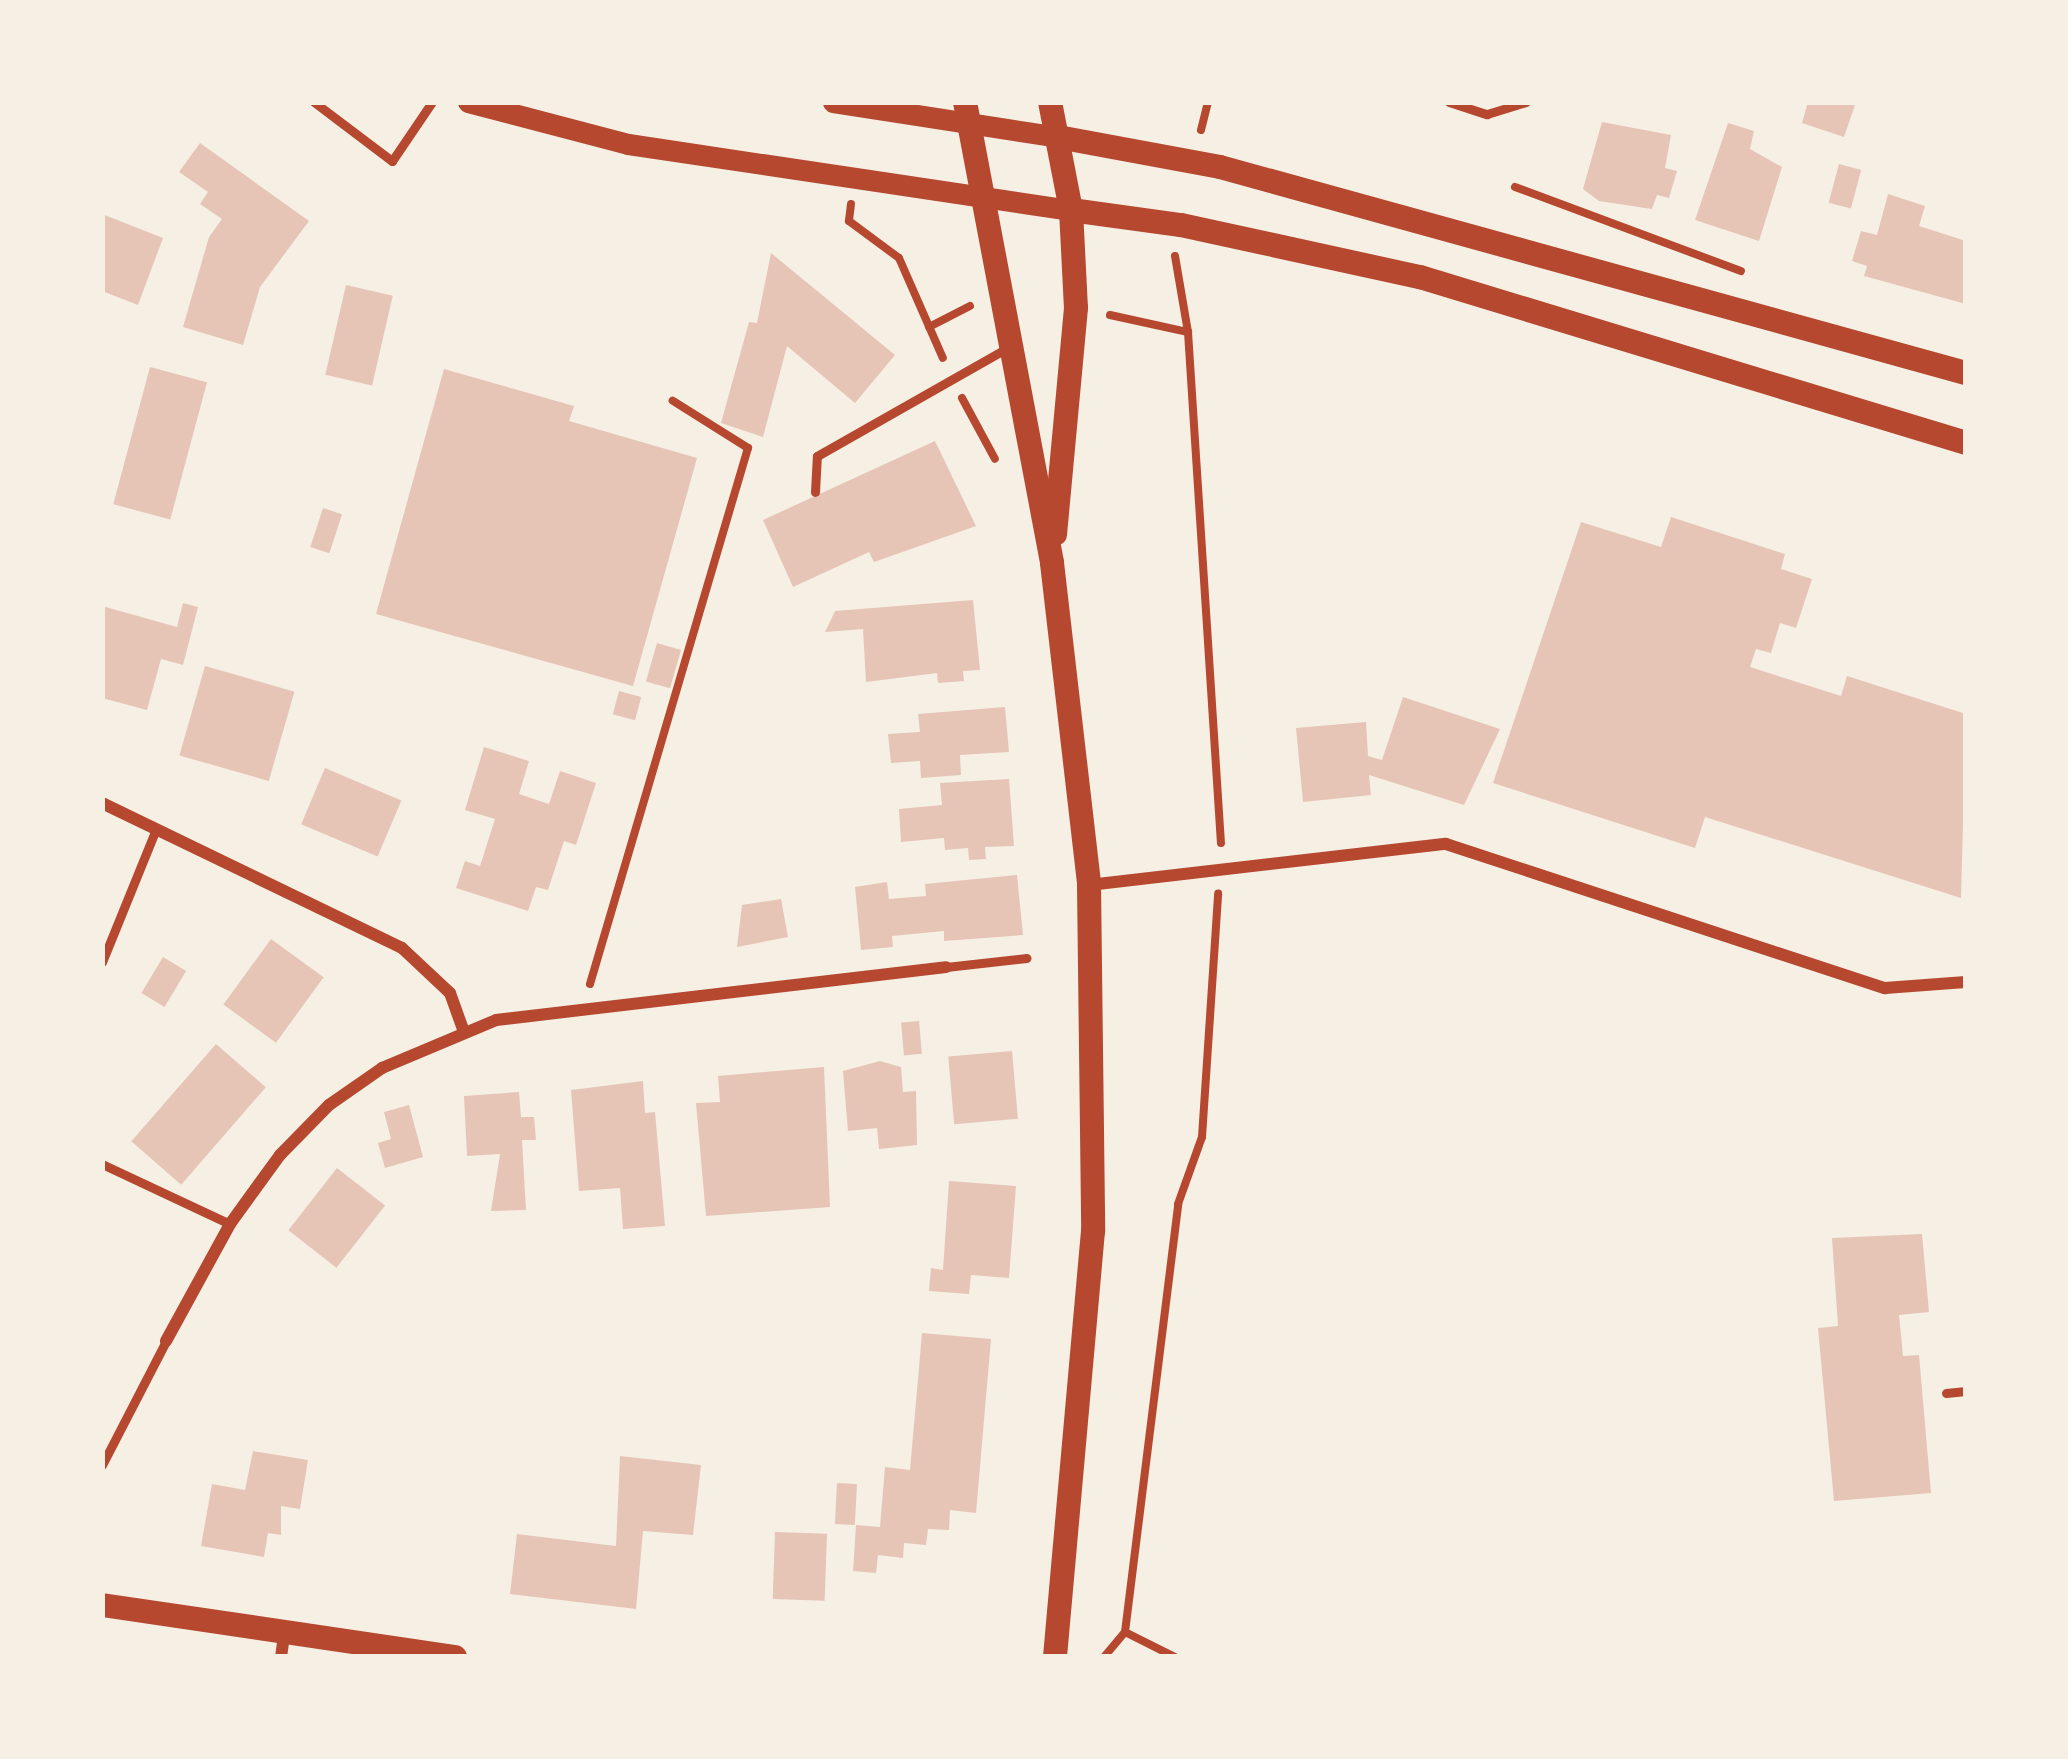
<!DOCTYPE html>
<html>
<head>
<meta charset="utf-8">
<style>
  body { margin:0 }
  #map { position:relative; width:2068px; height:1759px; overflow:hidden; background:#f6efe4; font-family:"Open Sans",sans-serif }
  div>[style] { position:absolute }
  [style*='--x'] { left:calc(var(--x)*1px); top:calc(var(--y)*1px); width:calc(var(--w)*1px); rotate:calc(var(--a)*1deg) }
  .building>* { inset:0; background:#e6c5b7; transform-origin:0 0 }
  .path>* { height:8px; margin:-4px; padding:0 4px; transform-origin:4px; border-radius:4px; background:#b5482f }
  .service>* { height:9px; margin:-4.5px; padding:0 4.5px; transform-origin:4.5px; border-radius:4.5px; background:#b5482f }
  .minor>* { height:12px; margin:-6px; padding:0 6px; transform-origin:6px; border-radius:6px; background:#b5482f }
  .tertiary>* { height:21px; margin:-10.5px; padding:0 10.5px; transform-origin:10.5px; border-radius:10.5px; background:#b5482f }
  .secondary>* { height:24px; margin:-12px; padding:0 12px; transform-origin:12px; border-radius:12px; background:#b5482f }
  span { translate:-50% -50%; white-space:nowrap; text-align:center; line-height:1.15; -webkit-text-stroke:12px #f6efe4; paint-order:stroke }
  .frame { position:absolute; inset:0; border:105px solid #f6efe4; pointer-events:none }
</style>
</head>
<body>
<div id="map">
  <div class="building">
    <i style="clip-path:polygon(1808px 102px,1856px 102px,1844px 137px,1802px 123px)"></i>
    <i style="clip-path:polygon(1602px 122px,1671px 135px,1665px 168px,1677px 171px,1669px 198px,1657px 195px,1652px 209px,1599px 201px,1583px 189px)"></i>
    <i style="clip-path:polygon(1728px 123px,1754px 131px,1750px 149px,1782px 167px,1759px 241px,1695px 220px)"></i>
    <i style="clip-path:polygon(200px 143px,309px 221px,260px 287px,243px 345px,183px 327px,209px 237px,222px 219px,200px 204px,208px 192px,179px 172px)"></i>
    <i style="left:1839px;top:164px;width:23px;height:40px;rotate:15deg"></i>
    <i style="clip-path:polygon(1888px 194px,1925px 206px,1919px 226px,1966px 241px,1966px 304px,1864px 276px,1867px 266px,1852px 261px,1861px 231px,1877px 235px)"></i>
    <i style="clip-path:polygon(102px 214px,163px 238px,138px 305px,102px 291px)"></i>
    <i style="clip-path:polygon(771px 253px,895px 355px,855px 403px,787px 346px,763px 437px,721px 423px,749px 322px,757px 323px)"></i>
    <i style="left:346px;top:285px;width:48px;height:92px;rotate:13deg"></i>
    <i style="left:150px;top:367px;width:59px;height:142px;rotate:15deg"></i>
    <i style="clip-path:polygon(444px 369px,574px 406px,569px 421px,697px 458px,633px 686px,376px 614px)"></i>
    <i style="clip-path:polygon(935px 441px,976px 526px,874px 562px,869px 552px,793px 587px,763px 520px)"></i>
    <i style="left:323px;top:508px;width:20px;height:41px;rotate:18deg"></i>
    <i style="clip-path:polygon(1671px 517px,1785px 554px,1781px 569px,1812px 579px,1796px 628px,1780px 623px,1771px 653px,1756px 649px,1750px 667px,1841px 696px,1847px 676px,1966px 714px,1961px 898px,1705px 817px,1695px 848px,1493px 783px,1581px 522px,1661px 547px)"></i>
    <i style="clip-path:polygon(973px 600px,980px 670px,963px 671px,964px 681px,938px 683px,937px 673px,866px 682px,863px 629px,825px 632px,835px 611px)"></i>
    <i style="clip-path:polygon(183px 603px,198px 607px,183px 665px,161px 659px,147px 710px,102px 698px,102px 606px,177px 627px)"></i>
    <i style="left:657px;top:643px;width:25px;height:40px;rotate:16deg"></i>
    <i style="left:205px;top:666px;width:93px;height:93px;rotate:16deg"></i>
    <i style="left:619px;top:691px;width:23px;height:24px;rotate:15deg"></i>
    <i style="clip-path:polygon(1403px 697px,1500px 729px,1464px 805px,1369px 775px,1371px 795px,1303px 802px,1296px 728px,1366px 722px,1368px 756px,1382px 760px)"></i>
    <i style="clip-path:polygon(1005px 707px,1009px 752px,960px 755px,961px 775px,921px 778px,920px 761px,891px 763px,888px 734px,920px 732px,918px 714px)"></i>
    <i style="clip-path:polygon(484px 747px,529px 761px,519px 794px,549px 804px,560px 771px,596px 783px,576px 845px,564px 841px,548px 890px,536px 887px,528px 911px,456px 888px,465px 861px,480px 866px,495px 819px,465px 810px)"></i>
    <i style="left:325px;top:768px;width:83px;height:61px;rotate:23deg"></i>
    <i style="clip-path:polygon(1009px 779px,1014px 846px,985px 847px,986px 859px,969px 860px,968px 848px,945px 850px,944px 838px,901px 842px,899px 809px,942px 805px,940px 783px)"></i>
    <i style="clip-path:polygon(1017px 875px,1023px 935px,944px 941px,944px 931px,892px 936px,893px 947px,861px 950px,855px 887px,887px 882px,889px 899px,926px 896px,925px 884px)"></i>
    <i style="clip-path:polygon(781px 899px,788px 937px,737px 947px,742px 905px)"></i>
    <i style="left:271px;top:939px;width:65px;height:81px;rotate:36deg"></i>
    <i style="left:163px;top:957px;width:27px;height:42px;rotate:31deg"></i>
    <i style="left:919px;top:1021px;width:33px;height:18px;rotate:85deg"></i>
    <i style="left:216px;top:1044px;width:66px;height:129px;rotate:41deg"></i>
    <i style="left:1012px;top:1051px;width:68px;height:64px;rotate:85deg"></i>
    <i style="clip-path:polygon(880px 1061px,901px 1067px,903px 1092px,916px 1091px,917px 1145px,879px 1149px,877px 1128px,848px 1131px,843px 1071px)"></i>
    <i style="clip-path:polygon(824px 1067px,830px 1207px,706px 1216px,696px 1103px,720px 1102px,718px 1076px)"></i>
    <i style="clip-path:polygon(643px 1081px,645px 1113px,655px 1112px,665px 1226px,623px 1229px,620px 1188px,579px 1191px,571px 1090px)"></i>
    <i style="clip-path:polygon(519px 1092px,521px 1117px,534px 1117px,536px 1140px,522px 1140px,526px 1210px,491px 1211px,500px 1154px,467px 1156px,464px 1096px)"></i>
    <i style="clip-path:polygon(409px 1105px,423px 1157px,385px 1168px,378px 1143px,391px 1139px,384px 1112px)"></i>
    <i style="left:337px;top:1168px;width:61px;height:79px;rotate:38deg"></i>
    <i style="clip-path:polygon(949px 1181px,1016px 1186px,1009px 1278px,971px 1275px,969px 1294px,929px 1291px,931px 1268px,943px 1270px)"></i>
    <i style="clip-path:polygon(1922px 1234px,1929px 1312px,1899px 1315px,1903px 1356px,1919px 1355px,1931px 1493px,1834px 1501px,1818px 1328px,1838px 1326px,1832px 1238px)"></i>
    <i style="clip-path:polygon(922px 1333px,991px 1339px,976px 1513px,950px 1510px,949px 1530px,928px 1529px,926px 1545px,904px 1543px,903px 1558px,878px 1555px,876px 1573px,853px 1571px,856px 1525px,880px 1527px,885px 1467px,910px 1470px)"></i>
    <i style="clip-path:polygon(253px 1451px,308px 1460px,300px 1509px,281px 1506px,281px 1535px,268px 1533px,264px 1557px,201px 1546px,212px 1484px,245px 1490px)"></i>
    <i style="clip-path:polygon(620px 1456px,701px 1465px,693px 1535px,643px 1531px,636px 1609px,510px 1594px,517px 1534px,616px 1546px)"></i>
    <i style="left:837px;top:1483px;width:20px;height:41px;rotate:3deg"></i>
    <i style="left:775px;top:1532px;width:52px;height:67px;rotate:2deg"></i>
  </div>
  <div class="path">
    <i style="--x:1201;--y:130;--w:29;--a:-76"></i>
    <i style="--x:1515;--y:187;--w:241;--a:20.4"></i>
    <i style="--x:851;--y:204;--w:17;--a:97"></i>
    <i style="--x:849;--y:221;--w:62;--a:36.5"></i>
    <i style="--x:899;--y:258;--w:109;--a:66.3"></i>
    <i style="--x:1175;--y:256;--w:77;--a:80.3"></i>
    <i style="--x:1188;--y:332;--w:512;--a:86.31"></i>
    <i style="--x:1110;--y:315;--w:80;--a:12.3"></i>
    <i style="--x:929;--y:327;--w:46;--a:-27.1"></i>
    <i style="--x:962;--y:398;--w:69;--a:61.6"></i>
    <i style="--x:590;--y:984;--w:559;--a:-73.58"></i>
    <i style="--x:748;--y:448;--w:89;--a:-147.9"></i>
    <i style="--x:1125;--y:1632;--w:56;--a:26.6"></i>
    <i style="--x:1104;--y:1657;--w:33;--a:-50"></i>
    <i style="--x:1125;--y:1632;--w:431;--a:-82.9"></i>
    <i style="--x:1178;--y:1204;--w:71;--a:-70.3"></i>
    <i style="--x:1202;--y:1137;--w:244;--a:-86.2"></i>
  </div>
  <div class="service">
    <i style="--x:314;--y:102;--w:98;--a:37.1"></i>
    <i style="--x:392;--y:161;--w:71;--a:-55.9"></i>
    <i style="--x:1449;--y:102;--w:40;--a:18"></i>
    <i style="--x:1487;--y:114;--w:41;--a:-17.1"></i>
    <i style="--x:815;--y:492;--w:36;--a:-87"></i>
    <i style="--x:817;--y:456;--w:221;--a:-29.6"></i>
    <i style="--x:102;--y:962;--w:138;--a:-67.9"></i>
    <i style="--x:946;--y:967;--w:81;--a:-6.4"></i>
    <i style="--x:102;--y:1164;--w:141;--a:25.1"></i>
    <i style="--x:1946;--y:1393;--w:20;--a:-6"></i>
    <i style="--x:102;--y:1465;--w:140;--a:-62.7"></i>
  </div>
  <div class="minor">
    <i style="--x:102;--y:803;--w:333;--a:25.8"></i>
    <i style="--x:402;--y:948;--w:66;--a:43.2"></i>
    <i style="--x:450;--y:993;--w:41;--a:70.3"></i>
    <i style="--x:1089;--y:885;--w:359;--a:-6.6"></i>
    <i style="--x:1446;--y:844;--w:462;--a:18.2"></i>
    <i style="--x:1885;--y:988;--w:81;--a:-4.2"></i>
    <i style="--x:166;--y:1341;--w:133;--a:-61.3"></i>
    <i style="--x:230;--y:1224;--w:85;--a:-54.1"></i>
    <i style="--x:280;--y:1155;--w:70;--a:-45.6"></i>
    <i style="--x:329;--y:1105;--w:65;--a:-34.9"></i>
    <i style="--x:382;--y:1068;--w:124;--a:-22.8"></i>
    <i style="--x:496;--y:1020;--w:453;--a:-6.7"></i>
    <i style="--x:281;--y:1657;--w:22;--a:-82"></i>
  </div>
  <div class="tertiary">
    <i style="--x:468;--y:102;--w:165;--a:14.7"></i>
    <i style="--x:628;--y:144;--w:448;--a:8.5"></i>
    <i style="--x:833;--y:102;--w:228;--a:8.8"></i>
  </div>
  <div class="secondary">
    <i style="--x:965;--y:102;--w:469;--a:79.3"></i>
    <i style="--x:1052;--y:563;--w:324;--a:83.4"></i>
    <i style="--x:1089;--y:885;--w:346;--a:89.3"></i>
    <i style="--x:1093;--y:1231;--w:428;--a:95.1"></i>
    <i style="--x:1050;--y:102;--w:110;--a:79"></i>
    <i style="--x:1071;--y:210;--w:98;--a:87.1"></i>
    <i style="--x:1076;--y:308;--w:227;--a:95.3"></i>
    <i style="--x:1058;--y:137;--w:165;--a:10.5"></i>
    <i style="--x:1220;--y:167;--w:774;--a:15.44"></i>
    <i style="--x:1071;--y:210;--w:111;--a:7.8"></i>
    <i style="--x:1181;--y:225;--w:245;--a:12.3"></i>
    <i style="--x:1420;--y:277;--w:571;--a:16.91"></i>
    <i style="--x:102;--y:1605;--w:357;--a:8.4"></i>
  </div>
  <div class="frame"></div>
</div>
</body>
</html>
